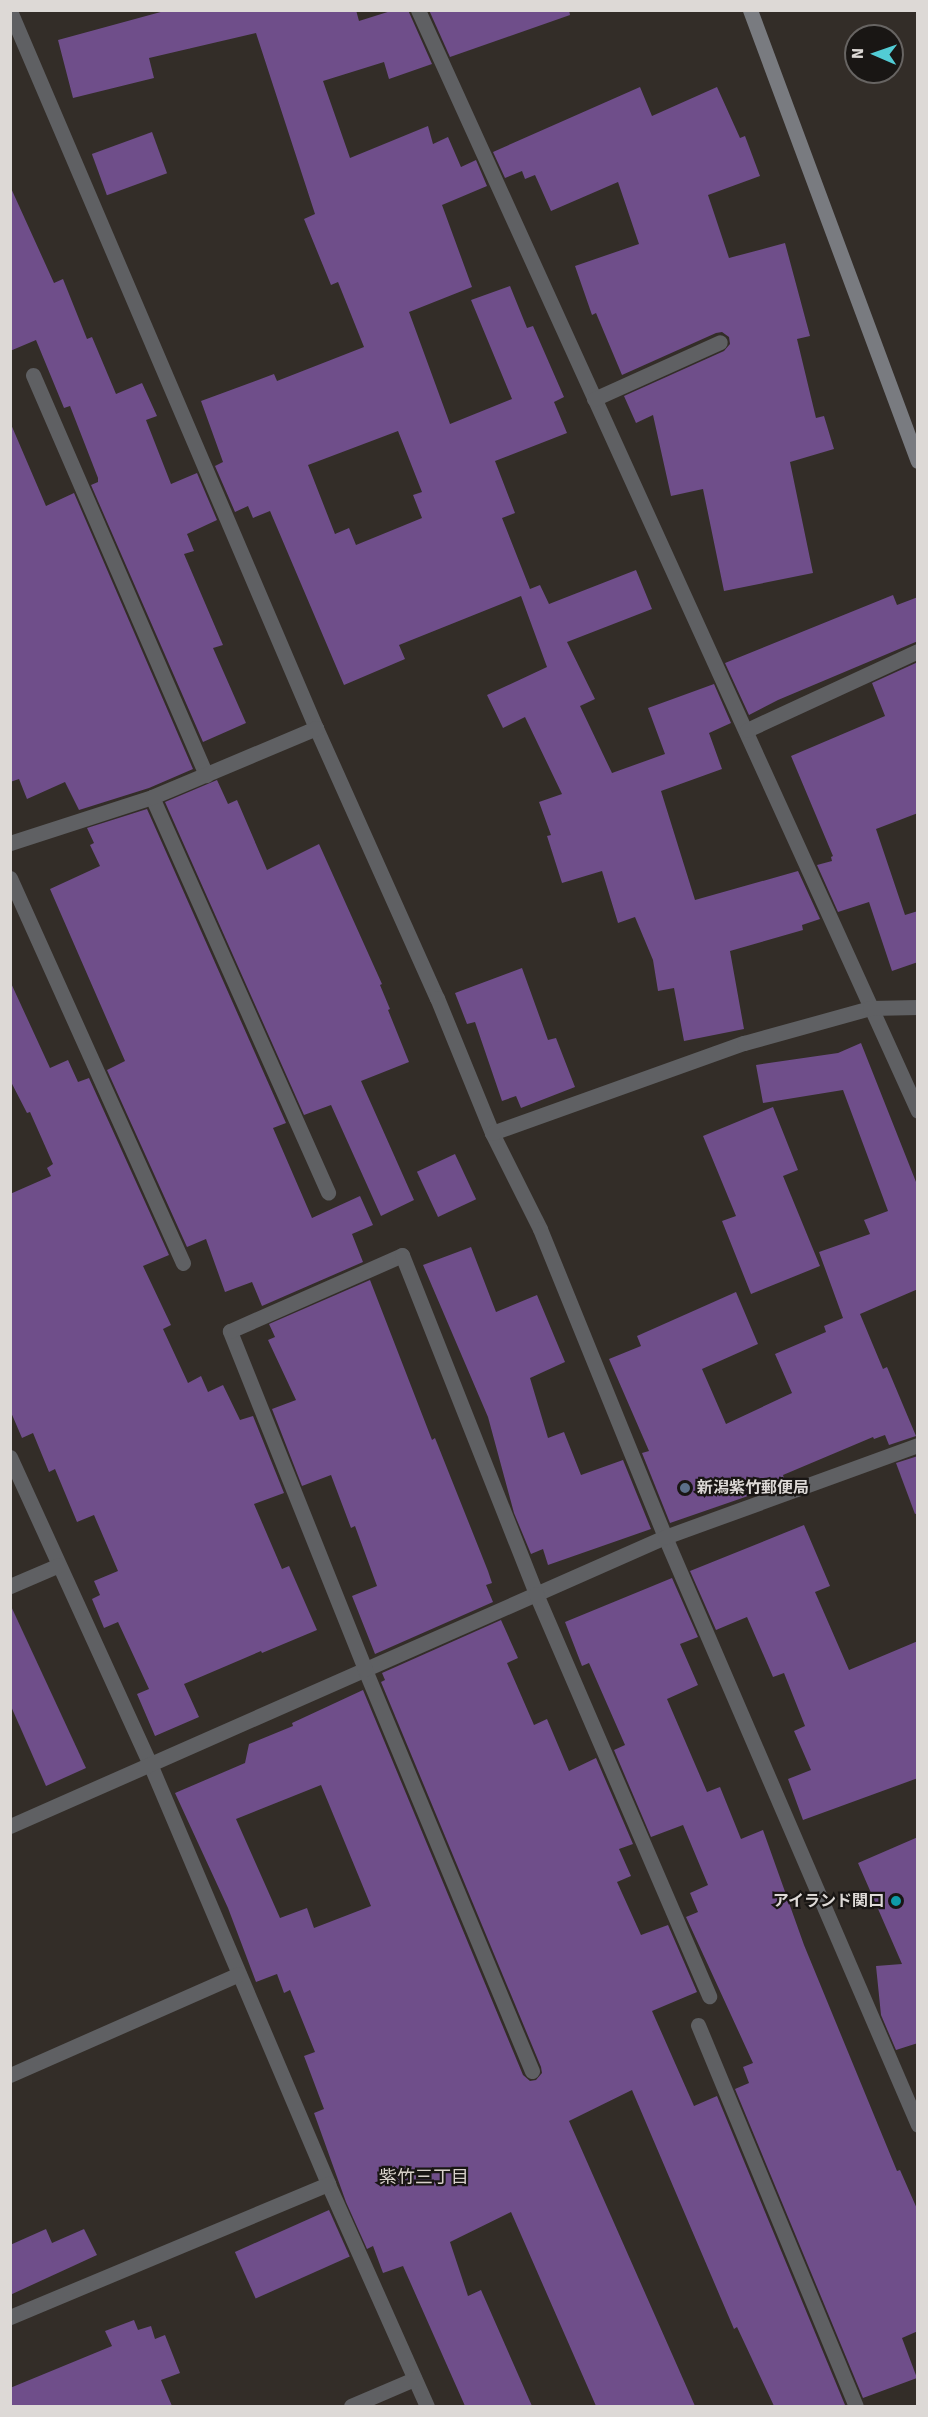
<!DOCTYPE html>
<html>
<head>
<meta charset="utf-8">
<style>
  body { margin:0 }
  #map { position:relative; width:928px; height:2417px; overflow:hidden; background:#332d28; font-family:Signika,"Noto Sans JP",sans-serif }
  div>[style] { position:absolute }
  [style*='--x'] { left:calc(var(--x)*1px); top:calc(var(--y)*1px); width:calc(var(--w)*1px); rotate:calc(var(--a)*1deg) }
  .building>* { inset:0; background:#6f4e8a; transform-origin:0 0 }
  .street>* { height:15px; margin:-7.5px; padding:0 7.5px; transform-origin:7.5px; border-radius:7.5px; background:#5f6063 }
  .secondary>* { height:15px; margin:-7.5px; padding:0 7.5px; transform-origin:7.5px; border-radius:7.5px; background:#797b80 }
  .dots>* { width:16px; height:16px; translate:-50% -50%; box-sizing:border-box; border:3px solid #191614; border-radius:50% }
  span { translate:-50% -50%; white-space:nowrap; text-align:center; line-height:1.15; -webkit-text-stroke:4.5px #191614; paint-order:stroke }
  .poi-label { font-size:16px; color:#ddd9d6; font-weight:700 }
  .left { translate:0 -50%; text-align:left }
  .right { translate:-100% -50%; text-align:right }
  .neighbourhood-label { font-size:18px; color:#d8d1ca }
  .frame { position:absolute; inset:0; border:12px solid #ddd9d6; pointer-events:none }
  .north { position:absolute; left:844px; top:24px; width:60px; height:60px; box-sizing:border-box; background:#191614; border:2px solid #676462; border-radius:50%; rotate:272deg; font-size:16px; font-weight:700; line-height:24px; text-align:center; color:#ddd9d6 }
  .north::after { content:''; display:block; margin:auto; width:21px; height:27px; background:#52ccd5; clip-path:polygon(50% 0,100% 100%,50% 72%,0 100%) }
</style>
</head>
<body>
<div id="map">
  <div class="building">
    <i style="clip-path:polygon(evenodd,168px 10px,356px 10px,359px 21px,394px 10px,408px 10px,432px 64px,389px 79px,384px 62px,323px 81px,350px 158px,428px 126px,433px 144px,448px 137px,461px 167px,476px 160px,487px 186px,442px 205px,472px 287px,409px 312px,450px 424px,512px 399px,471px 300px,510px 286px,527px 328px,533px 326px,564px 397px,554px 402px,567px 433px,495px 461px,515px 513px,502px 518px,530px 589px,540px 585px,549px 604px,636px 570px,652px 609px,567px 642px,595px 699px,580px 706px,612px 773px,665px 754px,648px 708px,714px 684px,731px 723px,709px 733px,722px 769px,661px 791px,695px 900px,798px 871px,820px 919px,802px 925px,803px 930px,730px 951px,744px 1029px,684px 1041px,674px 988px,658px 991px,653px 960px,635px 917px,618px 923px,602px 871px,562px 883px,547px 836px,551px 835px,539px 802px,562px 794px,525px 717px,503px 728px,487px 695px,547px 667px,521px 596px,399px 645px,405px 659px,344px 685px,270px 511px,253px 518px,248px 506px,235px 512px,215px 466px,223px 462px,201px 401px,274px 374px,277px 381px,364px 347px,338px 282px,331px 285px,304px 219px,315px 214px,256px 33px,149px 58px,154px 78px,73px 98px,58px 40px,168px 10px,398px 431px,422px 492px,413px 495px,422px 518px,356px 545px,349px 528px,335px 534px,308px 465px,398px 431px)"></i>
    <i style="clip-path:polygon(429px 10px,569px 10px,570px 15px,450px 57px)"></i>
    <i style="clip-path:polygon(640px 87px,652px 116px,717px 87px,740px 138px,745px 136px,760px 176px,708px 195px,729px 258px,785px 243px,810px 336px,797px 339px,816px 418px,824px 416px,834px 449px,790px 462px,813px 573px,724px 591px,703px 489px,671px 496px,653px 415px,636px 423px,624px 396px,724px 351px,730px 344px,729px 337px,722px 332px,716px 333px,622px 375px,596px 313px,592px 315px,575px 266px,639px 244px,618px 182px,551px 211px,535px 175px,525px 179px,522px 171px,505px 178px,493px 152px)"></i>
    <i style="left:152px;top:132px;width:44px;height:64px;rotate:70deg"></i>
    <i style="clip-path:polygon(10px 186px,54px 283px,63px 279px,87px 339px,92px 337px,116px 394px,142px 383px,157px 416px,146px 420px,171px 484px,197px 473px,217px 520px,187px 534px,194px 551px,184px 554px,223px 645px,213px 648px,246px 723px,203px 742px,91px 485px,98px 482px,98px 478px,70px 406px,64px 408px,36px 340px,10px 351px)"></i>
    <i style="clip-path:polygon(10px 422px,46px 506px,74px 493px,193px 769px,149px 788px,79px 810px,65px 782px,27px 799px,19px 779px,10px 782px)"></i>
    <i style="clip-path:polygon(893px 595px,897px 605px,918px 597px,918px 641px,778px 700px,749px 715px,725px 663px)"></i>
    <i style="clip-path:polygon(918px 662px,918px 813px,876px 829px,905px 915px,918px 911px,918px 962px,892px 971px,869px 902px,838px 912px,817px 865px,832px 861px,831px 857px,833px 856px,791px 756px,885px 716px,872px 683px)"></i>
    <i style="clip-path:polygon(217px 780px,228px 804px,237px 800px,267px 870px,319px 844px,382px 984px,380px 985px,390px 1009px,388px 1010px,409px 1062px,361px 1081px,414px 1200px,381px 1216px,331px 1105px,304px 1115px,165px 802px)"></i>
    <i style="clip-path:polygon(147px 809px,286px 1123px,273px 1128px,312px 1218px,360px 1196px,373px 1225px,352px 1234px,363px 1262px,262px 1306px,252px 1282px,225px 1292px,206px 1239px,187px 1247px,107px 1070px,125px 1061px,50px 889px,100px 866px,90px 845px,94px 843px,87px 828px)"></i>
    <i style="clip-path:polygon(522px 968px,548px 1040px,556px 1038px,575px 1087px,521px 1108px,516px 1096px,502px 1101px,475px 1022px,467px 1024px,455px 993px)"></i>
    <i style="clip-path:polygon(10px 981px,50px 1068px,68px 1060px,78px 1082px,89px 1078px,169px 1255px,143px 1266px,171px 1325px,163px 1329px,188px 1383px,201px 1376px,208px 1392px,223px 1385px,240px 1420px,253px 1416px,284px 1493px,254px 1504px,282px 1569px,289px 1566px,317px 1630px,262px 1653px,261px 1651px,184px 1684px,199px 1717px,155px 1736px,137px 1694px,149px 1689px,118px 1622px,104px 1628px,92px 1599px,100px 1595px,94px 1581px,118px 1571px,94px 1515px,77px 1522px,55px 1469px,49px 1472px,33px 1433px,22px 1438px,10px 1410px,10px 1194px,51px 1176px,47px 1168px,53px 1164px,30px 1112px,27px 1113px,10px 1080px)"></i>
    <i style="clip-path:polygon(861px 1043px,918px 1187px,918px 1289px,860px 1314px,883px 1369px,887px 1367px,916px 1436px,889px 1445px,885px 1435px,874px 1439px,873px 1437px,783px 1475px,786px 1483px,670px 1523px,642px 1453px,649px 1451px,609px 1359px,641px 1346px,637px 1336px,736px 1292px,758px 1344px,702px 1369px,726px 1424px,792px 1393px,775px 1354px,826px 1332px,824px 1326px,843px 1318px,819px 1252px,870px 1234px,864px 1220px,888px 1211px,843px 1090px,763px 1103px,756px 1065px,838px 1053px)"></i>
    <i style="clip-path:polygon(773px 1107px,798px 1170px,783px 1176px,820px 1266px,751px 1294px,722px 1221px,736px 1216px,703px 1136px)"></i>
    <i style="left:455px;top:1154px;width:50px;height:42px;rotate:65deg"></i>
    <i style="clip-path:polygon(471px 1247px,496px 1312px,537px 1295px,565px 1362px,530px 1378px,548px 1438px,564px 1432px,581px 1475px,623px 1460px,651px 1529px,548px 1565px,543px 1549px,531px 1554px,514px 1513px,488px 1417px,423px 1265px)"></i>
    <i style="clip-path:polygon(370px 1280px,432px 1440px,435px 1438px,488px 1571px,492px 1583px,486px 1585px,493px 1602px,375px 1654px,352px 1596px,377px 1586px,355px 1526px,351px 1528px,331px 1475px,302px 1486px,272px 1409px,296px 1400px,268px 1340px,275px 1337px,269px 1324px)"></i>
    <i style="clip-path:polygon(918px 1456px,918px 1513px,915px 1514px,896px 1463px)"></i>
    <i style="clip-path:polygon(804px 1525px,830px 1586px,815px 1592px,849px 1670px,918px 1641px,918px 1778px,803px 1820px,788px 1779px,811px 1770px,794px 1731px,805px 1726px,784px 1673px,773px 1677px,747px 1617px,716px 1630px,690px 1571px)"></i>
    <i style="clip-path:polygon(672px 1578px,698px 1637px,680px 1644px,698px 1685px,667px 1699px,707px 1792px,720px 1787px,741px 1839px,763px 1830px,804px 1945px,897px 2171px,900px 2170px,918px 2211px,918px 2331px,902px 2338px,917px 2378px,863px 2398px,735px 2089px,749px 2083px,743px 2067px,753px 2063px,686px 1917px,698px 1912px,690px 1893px,708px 1885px,683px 1825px,651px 1837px,614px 1750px,625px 1745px,589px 1663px,582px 1666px,565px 1622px)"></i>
    <i style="clip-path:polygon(10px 1604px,86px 1768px,46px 1786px,10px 1704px)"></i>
    <i style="clip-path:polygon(evenodd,501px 1620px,518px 1658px,507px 1663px,534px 1725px,547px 1719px,569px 1771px,596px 1758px,633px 1844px,619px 1849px,631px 1876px,617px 1882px,641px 1935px,668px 1925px,697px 1992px,652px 2011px,694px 2106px,717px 2096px,845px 2405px,774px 2406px,737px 2327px,734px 2329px,632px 2090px,569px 2121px,695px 2406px,596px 2406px,511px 2212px,450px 2242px,468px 2296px,481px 2290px,532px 2406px,465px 2406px,403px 2266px,383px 2273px,373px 2246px,367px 2249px,346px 2202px,314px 2113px,324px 2109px,304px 2056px,315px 2052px,290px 1990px,284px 1993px,277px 1974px,256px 1982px,228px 1908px,175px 1793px,245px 1763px,249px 1744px,293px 1726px,292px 1723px,363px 1690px,523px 2075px,530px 2081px,536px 2080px,542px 2073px,541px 2067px,381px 1682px,385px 1680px,382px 1673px,501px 1620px,321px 1785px,371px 1906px,314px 1928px,307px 1908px,280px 1918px,236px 1819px,321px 1785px)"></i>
    <i style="clip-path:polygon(918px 1837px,918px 2043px,896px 2050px,881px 2015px,876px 1966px,902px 1964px,858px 1863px)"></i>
    <i style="left:329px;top:2210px;width:51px;height:103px;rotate:66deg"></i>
    <i style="clip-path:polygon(46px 2229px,52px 2243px,84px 2229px,97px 2255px,10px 2295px,10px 2245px)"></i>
    <i style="clip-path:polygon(134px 2320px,138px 2330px,151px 2326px,155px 2339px,165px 2335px,180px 2373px,161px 2380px,172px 2406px,10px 2406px,10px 2388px,112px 2346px,105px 2331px)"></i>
  </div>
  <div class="street">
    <i style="--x:418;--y:10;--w:1209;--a:65.58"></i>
    <i style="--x:10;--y:11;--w:780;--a:66.89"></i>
    <i style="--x:316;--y:728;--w:296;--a:65.9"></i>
    <i style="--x:437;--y:998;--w:146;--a:67.8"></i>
    <i style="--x:492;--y:1133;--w:107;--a:63.4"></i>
    <i style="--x:540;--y:1229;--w:332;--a:67.9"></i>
    <i style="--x:665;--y:1537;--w:640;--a:66.72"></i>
    <i style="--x:33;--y:375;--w:436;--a:66.6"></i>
    <i style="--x:594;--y:399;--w:138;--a:-24.3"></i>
    <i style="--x:747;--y:730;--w:188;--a:-24.8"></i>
    <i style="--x:152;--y:797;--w:433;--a:66"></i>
    <i style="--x:10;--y:843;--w:149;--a:-17.9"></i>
    <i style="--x:152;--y:797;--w:178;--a:-22.8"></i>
    <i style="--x:10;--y:878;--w:422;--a:65.8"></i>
    <i style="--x:492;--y:1133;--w:268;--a:-19.7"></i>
    <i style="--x:744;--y:1043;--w:131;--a:-15.5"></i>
    <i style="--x:870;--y:1008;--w:48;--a:-1.2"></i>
    <i style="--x:10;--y:1457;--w:337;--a:65.5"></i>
    <i style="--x:150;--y:1764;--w:456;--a:67"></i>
    <i style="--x:328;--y:2184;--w:243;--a:66"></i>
    <i style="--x:10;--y:1586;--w:53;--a:-23.2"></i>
    <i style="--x:10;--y:1826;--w:716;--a:-23.81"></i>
    <i style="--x:665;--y:1537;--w:269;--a:-20"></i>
    <i style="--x:698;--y:2025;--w:412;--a:67.5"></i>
    <i style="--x:532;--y:2071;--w:435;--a:-112.6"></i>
    <i style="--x:365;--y:1669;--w:364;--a:-111.8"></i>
    <i style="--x:230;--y:1331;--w:188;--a:-23.8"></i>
    <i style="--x:402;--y:1255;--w:365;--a:68.4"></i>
    <i style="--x:536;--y:1594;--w:438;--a:66.7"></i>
    <i style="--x:10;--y:2075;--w:250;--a:-23.8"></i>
    <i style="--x:10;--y:2317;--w:345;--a:-22.7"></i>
    <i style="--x:351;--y:2406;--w:69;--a:-23.2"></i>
  </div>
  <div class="secondary">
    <i style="--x:750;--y:10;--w:481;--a:69.6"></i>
  </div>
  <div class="dots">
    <i style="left:685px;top:1488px;background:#5c6f8a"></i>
    <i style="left:896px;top:1901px;background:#0f9aa8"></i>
  </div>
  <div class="poi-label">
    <span class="left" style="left:697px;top:1488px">新潟紫竹郵便局</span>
    <span class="right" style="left:884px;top:1901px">アイランド関口</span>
  </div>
  <div class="neighbourhood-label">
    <span style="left:424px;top:2177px">紫竹三丁目</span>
  </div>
  <div class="frame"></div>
  <div class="north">N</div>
</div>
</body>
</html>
